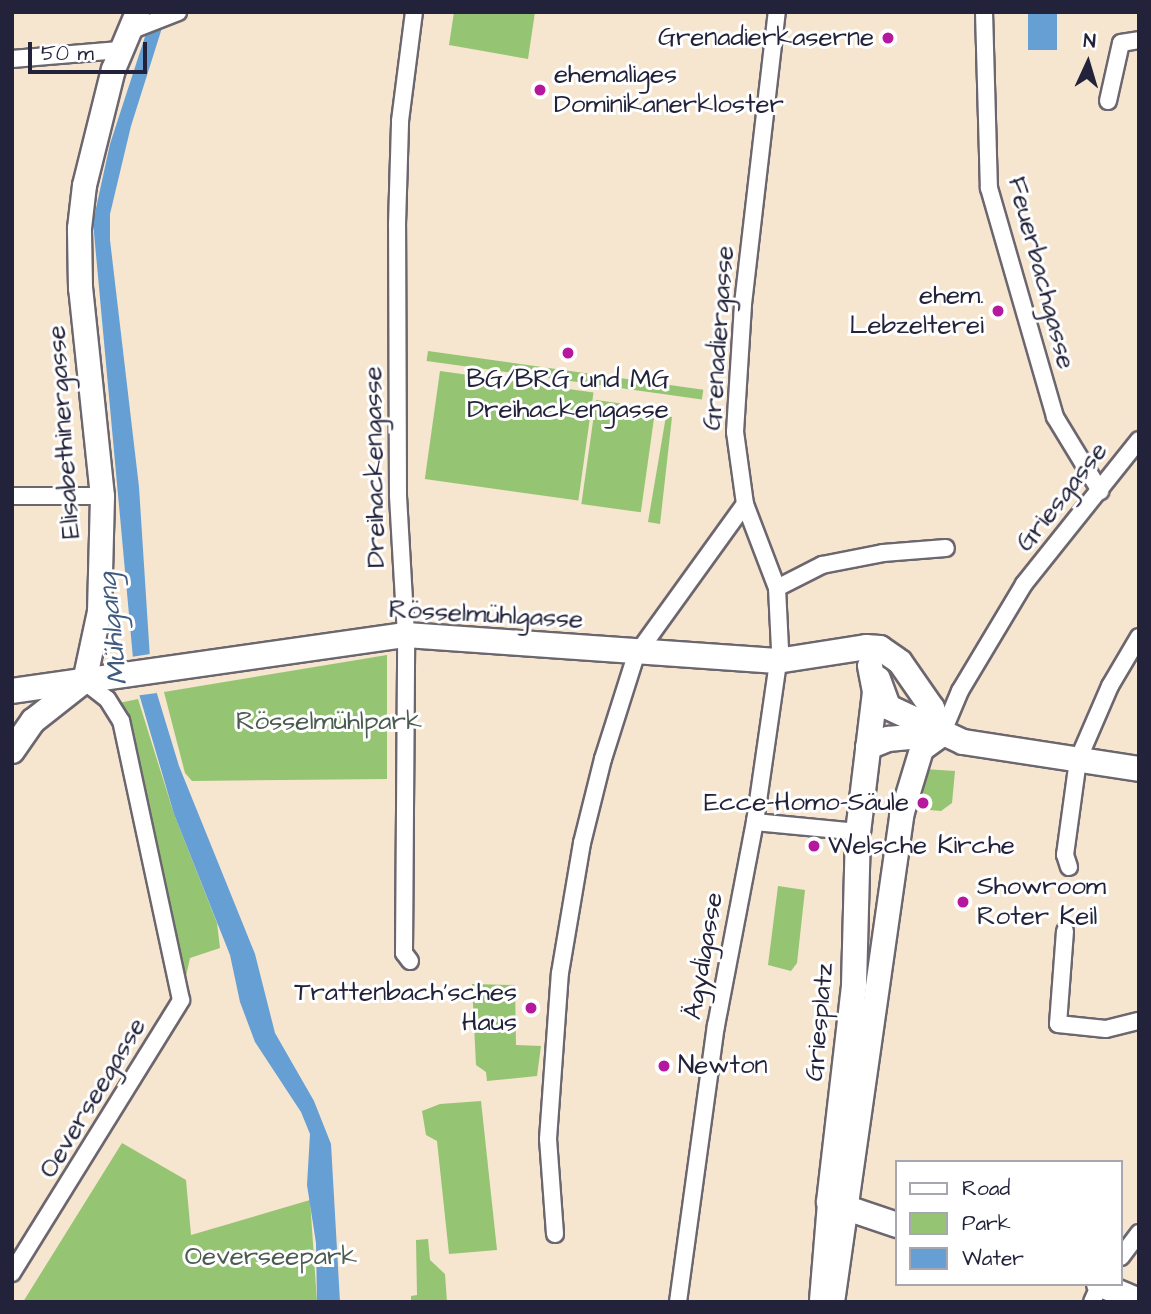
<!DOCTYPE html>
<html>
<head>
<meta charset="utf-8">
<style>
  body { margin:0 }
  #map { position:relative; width:1151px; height:1314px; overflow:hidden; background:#f6e5cf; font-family:"Architects Daughter",sans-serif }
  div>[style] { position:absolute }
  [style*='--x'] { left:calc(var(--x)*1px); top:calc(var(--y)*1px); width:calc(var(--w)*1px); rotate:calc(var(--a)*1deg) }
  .green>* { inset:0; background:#95c473; transform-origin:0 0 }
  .water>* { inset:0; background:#659fd4; transform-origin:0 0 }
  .pier>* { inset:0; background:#f6e5cf }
  .roads { filter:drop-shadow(2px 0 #6c666f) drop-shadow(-2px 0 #6c666f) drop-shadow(0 2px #6c666f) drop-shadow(0 -2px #6c666f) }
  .minor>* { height:16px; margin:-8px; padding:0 8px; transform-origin:8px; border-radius:8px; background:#fff }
  .secondary>* { height:23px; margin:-11.5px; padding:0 11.5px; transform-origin:11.5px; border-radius:11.5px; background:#fff }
  .primary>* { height:24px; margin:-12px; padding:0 12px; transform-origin:12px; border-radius:12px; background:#fff }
  .dots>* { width:19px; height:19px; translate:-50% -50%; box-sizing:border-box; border:4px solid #fff; border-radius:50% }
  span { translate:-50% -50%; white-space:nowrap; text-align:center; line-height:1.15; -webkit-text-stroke:6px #fff; paint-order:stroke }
  .poi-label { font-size:26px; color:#22223b }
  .right { translate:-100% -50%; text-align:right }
  .left { translate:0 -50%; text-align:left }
  .street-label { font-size:26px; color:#22223b }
  .park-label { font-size:26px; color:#4a5b4f }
  .water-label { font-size:28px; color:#405a80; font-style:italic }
  .frame { position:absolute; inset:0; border:14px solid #22223b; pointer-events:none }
  .legend { position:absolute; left:895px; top:1160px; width:228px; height:126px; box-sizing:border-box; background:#fff; border:2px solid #a7a7b1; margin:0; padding:9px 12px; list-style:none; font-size:21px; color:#22223b }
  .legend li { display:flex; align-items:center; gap:14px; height:35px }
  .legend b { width:35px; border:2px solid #a7a7b1 }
  .north { position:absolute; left:1053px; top:28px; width:70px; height:70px; -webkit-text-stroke:5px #fff; paint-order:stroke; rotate:4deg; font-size:19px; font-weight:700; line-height:28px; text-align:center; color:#22223b }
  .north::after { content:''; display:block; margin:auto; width:24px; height:32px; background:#22223b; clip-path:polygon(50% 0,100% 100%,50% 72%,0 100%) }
  .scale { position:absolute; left:28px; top:42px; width:119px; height:32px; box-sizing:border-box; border:4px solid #22223b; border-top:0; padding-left:9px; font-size:21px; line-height:24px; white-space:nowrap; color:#22223b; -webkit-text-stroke:5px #fff; paint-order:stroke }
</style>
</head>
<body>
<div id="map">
  <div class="green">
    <i style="clip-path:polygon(454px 12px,535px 12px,528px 59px,449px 45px)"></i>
    <i style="left:428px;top:351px;width:278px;height:10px;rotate:8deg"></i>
    <i style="left:440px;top:371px;width:155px;height:109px;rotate:8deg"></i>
    <i style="left:596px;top:400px;width:60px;height:105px;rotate:8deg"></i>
    <i style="clip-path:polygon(666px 416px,672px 417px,660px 524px,648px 522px)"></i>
    <i style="clip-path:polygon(387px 655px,387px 779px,192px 781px,185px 773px,164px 692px)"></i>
    <i style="clip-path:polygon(138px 699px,174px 814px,217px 923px,220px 948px,190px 958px,185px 981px,119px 703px)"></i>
    <i style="clip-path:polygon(924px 769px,955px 771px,952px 803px,941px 811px,930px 810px,928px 796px,916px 799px,916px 807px,912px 803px)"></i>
    <i style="clip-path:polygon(778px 886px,805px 890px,797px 963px,791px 971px,768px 965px)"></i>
    <i style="clip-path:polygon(472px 984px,515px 985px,516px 1045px,541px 1046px,537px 1076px,487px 1081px,486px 1072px,476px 1065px)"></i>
    <i style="clip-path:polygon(481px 1101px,497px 1250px,449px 1254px,437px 1141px,426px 1135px,422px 1111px,440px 1104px)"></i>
    <i style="clip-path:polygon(122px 1143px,186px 1180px,191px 1235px,310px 1200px,317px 1302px,23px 1302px)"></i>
    <i style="clip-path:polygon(428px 1239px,430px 1260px,445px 1274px,447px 1302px,411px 1302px,411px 1296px,417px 1295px,416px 1240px)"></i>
  </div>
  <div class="water">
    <i style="clip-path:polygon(153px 12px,167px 12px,131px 126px,110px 214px,110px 240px,139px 487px,151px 674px,179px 766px,255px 954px,275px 1033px,314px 1101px,331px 1144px,340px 1302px,317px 1302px,316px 1243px,307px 1185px,310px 1134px,301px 1112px,255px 1042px,240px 1002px,230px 955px,174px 814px,135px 680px,93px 222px,110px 144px)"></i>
    <i style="left:1028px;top:12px;width:29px;height:38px"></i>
  </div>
  <div class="pier">
    <i style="clip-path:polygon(150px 654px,157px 693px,134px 696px,131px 657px)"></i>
  </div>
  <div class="roads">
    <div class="minor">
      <i style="--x:984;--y:12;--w:176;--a:88.4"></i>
      <i style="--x:989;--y:188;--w:238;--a:73.9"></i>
      <i style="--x:1055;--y:417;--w:87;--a:58.7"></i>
      <i style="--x:127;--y:32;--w:55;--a:-21.4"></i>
      <i style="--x:12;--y:59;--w:108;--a:-4.8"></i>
      <i style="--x:1108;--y:101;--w:59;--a:-77.4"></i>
      <i style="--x:1121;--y:43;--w:18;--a:-9"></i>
      <i style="--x:12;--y:496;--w:90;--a:0"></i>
      <i style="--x:777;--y:588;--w:51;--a:-27.1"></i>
      <i style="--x:822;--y:565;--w:62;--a:-11.1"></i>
      <i style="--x:883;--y:553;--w:63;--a:-4.5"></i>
      <i style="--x:942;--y:734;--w:47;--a:-67.3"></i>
      <i style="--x:960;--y:691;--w:125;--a:-59.1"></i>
      <i style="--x:1024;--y:584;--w:184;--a:-51.4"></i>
      <i style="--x:755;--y:822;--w:103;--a:5.5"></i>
      <i style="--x:1069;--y:867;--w:13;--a:-108"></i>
      <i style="--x:1065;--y:855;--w:96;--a:-82.2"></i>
      <i style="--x:1078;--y:760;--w:81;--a:-66.6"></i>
      <i style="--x:1110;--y:686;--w:57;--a:-59.4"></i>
      <i style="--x:1065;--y:931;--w:93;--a:94.3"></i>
      <i style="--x:1058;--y:1024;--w:48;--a:5.9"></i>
      <i style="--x:1106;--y:1029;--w:34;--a:-14"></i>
      <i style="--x:410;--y:961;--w:10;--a:-127"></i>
      <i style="--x:404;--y:953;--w:318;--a:-89.6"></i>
      <i style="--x:406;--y:635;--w:140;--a:-93.3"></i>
      <i style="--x:398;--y:495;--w:270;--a:-90.2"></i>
      <i style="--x:397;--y:225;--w:104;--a:-88.3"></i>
      <i style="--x:400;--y:121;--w:110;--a:-82.7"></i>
      <i style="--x:555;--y:1234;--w:95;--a:-94.2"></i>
      <i style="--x:548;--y:1139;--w:166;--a:-85.9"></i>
      <i style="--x:560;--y:973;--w:132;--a:-80.4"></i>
      <i style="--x:582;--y:843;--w:87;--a:-76"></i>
      <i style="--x:603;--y:759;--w:109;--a:-72.4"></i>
      <i style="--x:636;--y:655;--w:186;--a:-54.2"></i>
      <i style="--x:1121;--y:1257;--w:30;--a:-53"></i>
      <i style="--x:12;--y:1273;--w:321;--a:-58.2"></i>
      <i style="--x:181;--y:1000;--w:285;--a:-102.1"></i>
      <i style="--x:121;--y:721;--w:26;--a:-122"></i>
      <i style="--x:107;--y:699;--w:29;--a:-142"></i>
      <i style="--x:678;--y:1302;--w:279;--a:-82.2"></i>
      <i style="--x:716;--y:1026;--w:208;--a:-79.2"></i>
      <i style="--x:755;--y:822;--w:175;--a:-81.8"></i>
      <i style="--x:780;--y:649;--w:61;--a:-92.8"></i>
      <i style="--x:777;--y:588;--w:90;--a:-110.9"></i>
      <i style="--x:745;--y:504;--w:73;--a:-97.9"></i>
      <i style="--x:735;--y:432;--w:128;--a:-86.4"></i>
      <i style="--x:743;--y:304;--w:294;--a:-83.4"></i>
      <i style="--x:1092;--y:1302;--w:20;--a:-66"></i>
    </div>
    <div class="secondary">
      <i style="--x:84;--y:681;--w:72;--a:-77.9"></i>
      <i style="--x:99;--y:611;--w:115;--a:-88.5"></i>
      <i style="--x:102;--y:496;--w:209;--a:-96"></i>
      <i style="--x:80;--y:288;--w:60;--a:-91"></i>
      <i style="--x:79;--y:228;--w:43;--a:-83.4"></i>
      <i style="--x:84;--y:185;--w:120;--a:-76"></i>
      <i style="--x:113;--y:69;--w:62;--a:-67.2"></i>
      <i style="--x:821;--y:1300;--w:98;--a:-85.3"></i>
      <i style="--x:832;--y:1302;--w:492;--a:-81.9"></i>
      <i style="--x:901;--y:815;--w:69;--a:-73.1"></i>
      <i style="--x:921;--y:749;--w:26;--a:-36"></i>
    </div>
    <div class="primary">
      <i style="--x:870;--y:666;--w:26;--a:79"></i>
      <i style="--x:875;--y:692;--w:141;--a:96.9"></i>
      <i style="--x:858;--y:832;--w:154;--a:91.5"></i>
      <i style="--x:854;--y:986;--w:217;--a:96.6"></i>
      <i style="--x:829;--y:1202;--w:72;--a:18.7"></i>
      <i style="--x:878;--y:679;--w:30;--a:70"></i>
      <i style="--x:888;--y:707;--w:83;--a:25"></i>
      <i style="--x:963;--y:742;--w:178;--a:8.7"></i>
      <i style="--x:12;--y:691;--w:398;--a:-8.1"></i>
      <i style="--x:406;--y:635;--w:372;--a:4"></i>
      <i style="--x:777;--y:661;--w:90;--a:-8.9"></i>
      <i style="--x:866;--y:647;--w:14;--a:4"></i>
      <i style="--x:880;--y:648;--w:24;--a:35"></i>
      <i style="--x:900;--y:662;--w:56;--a:55.2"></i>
      <i style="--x:932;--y:708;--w:28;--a:69"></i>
      <i style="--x:868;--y:747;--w:22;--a:-22"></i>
      <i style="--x:888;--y:739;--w:54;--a:-5.3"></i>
      <i style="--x:12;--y:751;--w:37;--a:-55"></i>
      <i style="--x:33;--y:721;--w:65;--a:-38.1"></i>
      <i style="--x:1099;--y:1284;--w:43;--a:23"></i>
    </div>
  </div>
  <div class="dots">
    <i style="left:888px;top:38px;background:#b5179e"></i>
    <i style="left:540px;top:90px;background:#b5179e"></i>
    <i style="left:998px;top:311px;background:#b5179e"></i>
    <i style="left:568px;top:353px;background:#b5179e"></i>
    <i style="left:923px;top:803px;background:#b5179e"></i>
    <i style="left:814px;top:846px;background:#b5179e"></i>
    <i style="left:963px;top:902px;background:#b5179e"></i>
    <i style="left:531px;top:1008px;background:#b5179e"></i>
    <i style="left:664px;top:1066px;background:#b5179e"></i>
  </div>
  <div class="poi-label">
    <span class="right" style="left:874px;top:38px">Grenadierkaserne</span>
    <span class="left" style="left:554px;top:90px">ehemaliges<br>Dominikanerkloster</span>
    <span class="right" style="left:984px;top:311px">ehem.<br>Lebzelterei</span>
    <span style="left:568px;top:395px">BG/BRG und MG<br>Dreihackengasse</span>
    <span class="right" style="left:909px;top:803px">Ecce-Homo-Säule</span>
    <span class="left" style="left:828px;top:846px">Welsche Kirche</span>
    <span class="left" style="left:977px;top:902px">Showroom<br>Roter Keil</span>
    <span class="right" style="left:517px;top:1008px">Trattenbach'sches<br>Haus</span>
    <span class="left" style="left:678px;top:1066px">Newton</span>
  </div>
  <div class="street-label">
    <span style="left:1041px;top:273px;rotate:75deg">Feuerbachgasse</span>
    <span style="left:719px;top:338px;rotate:-86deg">Grenadiergasse</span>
    <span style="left:64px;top:432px;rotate:-94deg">Elisabethinergasse</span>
    <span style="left:375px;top:467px;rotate:-91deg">Dreihackengasse</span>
    <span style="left:1062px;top:497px;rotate:-52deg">Griesgasse</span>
    <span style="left:486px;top:615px;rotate:3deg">Rösselmühlgasse</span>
    <span style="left:704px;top:956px;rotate:-80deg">Ägydigasse</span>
    <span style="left:820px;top:1022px;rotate:-85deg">Griesplatz</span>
    <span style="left:93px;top:1098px;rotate:-59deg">Oeverseegasse</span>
  </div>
  <div class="park-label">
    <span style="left:329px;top:722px">Rösselmühlpark</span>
    <span style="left:271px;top:1257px">Oeverseepark</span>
  </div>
  <div class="water-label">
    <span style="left:113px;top:629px;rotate:-96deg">Mühlgang</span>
  </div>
  <div class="frame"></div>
  <ul class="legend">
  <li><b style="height:9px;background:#fff"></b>Road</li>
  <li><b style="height:19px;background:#95c473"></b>Park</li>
  <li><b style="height:19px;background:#659fd4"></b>Water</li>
  </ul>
  <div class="north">N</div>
  <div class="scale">50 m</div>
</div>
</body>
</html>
